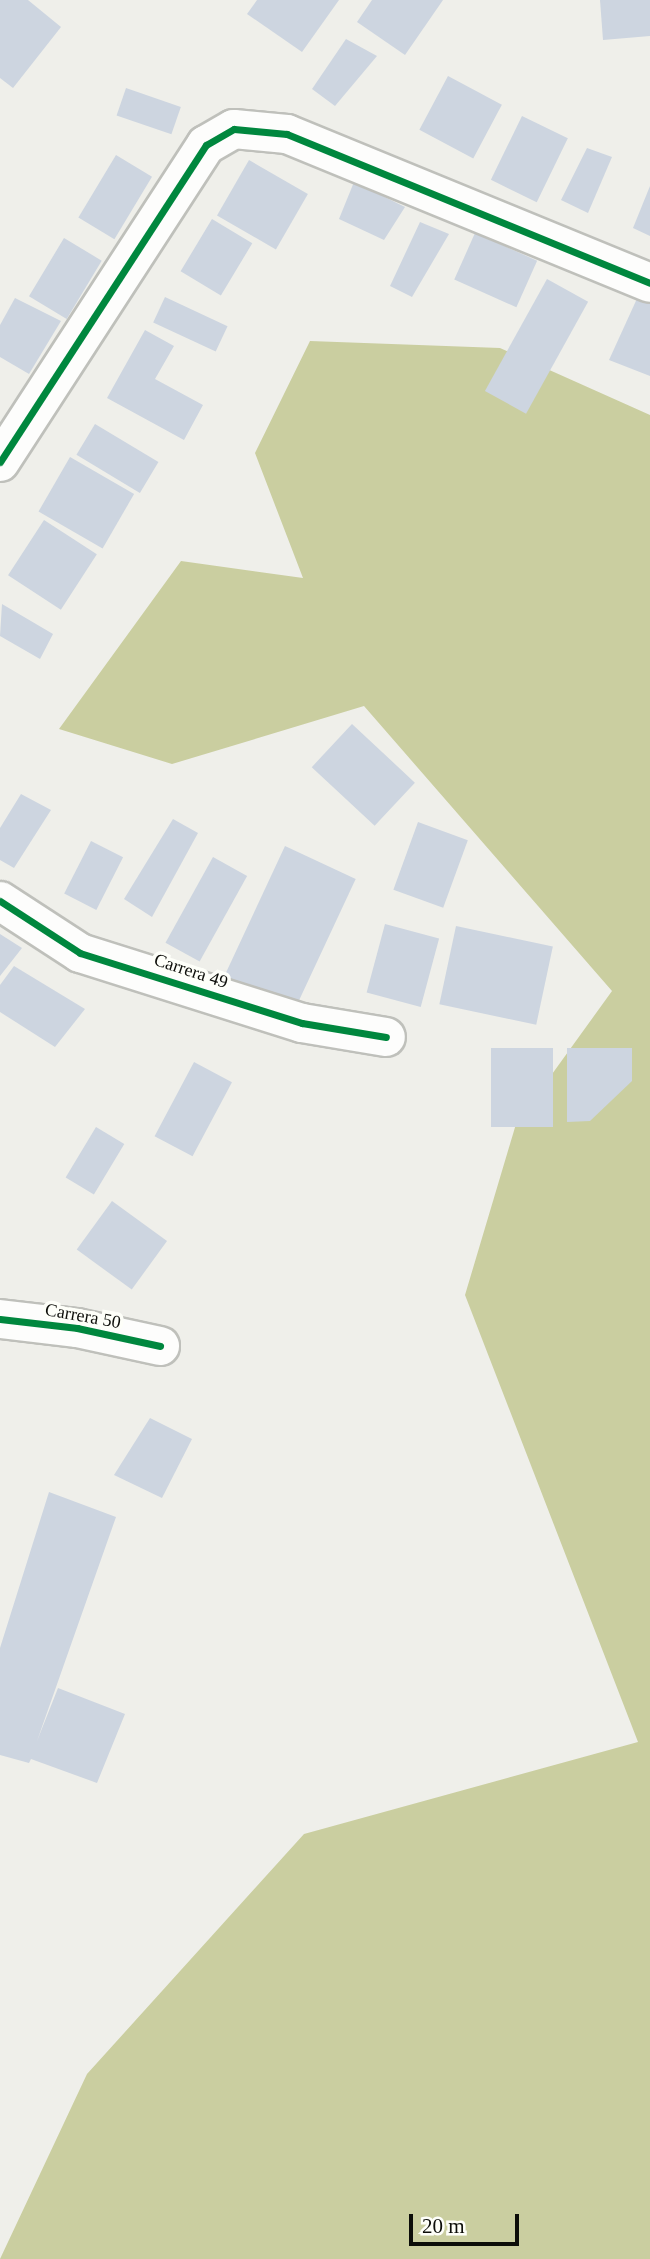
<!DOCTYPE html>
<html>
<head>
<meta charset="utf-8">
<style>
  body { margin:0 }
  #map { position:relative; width:650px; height:2259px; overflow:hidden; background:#efefea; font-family:Georgia,serif }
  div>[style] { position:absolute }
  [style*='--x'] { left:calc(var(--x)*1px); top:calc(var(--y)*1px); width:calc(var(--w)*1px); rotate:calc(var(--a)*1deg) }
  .forest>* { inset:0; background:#cacea0 }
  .building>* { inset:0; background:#cdd5e0; transform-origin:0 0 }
  .roads { filter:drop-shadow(2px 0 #bfc0bb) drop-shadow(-2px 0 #bfc0bb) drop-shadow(0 2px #bfc0bb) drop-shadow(0 -2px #bfc0bb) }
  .street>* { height:38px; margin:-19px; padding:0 19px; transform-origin:19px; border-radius:19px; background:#fdfdfc }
  .cycleway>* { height:7px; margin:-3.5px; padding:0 3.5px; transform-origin:3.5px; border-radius:3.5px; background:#00873e }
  span { translate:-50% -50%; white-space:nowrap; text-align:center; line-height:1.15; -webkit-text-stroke:7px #fefff9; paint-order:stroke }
  .street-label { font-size:18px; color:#0c0d09 }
  .scale { position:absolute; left:409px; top:2214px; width:110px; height:32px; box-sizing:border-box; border:4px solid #0c0d09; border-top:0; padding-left:9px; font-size:21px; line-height:24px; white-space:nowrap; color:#0c0d09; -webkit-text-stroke:5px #fefff9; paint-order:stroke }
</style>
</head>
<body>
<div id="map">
  <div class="forest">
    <i style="clip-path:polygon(310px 341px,500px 348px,650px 415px,650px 2259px,0 2259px,87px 2074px,304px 1834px,638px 1742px,465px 1295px,516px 1124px,612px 991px,364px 706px,172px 764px,59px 729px,181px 561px,303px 578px,255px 453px)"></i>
  </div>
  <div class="building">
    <i style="clip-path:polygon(0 0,28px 0,61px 27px,13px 88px,0 78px)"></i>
    <i style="clip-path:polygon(257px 0,339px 0,302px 52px,247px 14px)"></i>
    <i style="clip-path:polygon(372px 0,443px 0,405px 55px,357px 22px)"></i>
    <i style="clip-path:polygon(600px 0,650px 0,650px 36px,603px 40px)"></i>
    <i style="clip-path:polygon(346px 39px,377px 56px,335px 106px,312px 89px)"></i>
    <i style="left:448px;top:76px;width:61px;height:61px;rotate:28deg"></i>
    <i style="left:126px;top:88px;width:58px;height:29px;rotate:19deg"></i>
    <i style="left:522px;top:116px;width:51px;height:71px;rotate:26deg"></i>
    <i style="clip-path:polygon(587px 148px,612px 157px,588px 213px,561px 200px)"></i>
    <i style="left:116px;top:155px;width:42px;height:73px;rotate:31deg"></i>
    <i style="left:249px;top:160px;width:68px;height:64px;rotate:30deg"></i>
    <i style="clip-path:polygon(354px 182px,405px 207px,384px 240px,339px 219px)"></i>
    <i style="clip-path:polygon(650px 186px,650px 236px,633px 228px)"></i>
    <i style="left:212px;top:219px;width:47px;height:61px;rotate:31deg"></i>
    <i style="clip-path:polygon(420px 222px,449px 234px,412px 297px,390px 286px)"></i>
    <i style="left:475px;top:233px;width:68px;height:51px;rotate:24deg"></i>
    <i style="left:64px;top:238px;width:44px;height:68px;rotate:31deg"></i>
    <i style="left:547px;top:279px;width:47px;height:128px;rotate:29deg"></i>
    <i style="clip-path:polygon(640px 292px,650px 296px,650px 376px,609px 360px)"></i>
    <i style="left:165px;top:297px;width:69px;height:28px;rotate:25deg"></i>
    <i style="clip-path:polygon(15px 298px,61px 321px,29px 374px,0 357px,0 325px)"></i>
    <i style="clip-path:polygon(145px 330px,174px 346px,155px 379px,203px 405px,184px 440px,107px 398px)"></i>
    <i style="left:95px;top:424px;width:74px;height:36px;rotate:31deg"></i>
    <i style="left:70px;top:457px;width:74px;height:63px;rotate:30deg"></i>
    <i style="left:44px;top:520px;width:63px;height:66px;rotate:33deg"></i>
    <i style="clip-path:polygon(2px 604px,53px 634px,40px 659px,0 636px)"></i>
    <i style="left:352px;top:724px;width:86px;height:59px;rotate:43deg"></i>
    <i style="clip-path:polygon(21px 794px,51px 810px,14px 868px,0 860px,0 828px)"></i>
    <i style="clip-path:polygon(173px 819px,198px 833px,152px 917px,124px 899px)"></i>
    <i style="left:418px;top:822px;width:53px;height:72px;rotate:20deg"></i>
    <i style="left:91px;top:841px;width:36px;height:59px;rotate:27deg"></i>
    <i style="left:285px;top:846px;width:78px;height:148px;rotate:25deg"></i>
    <i style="left:213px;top:857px;width:39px;height:98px;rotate:29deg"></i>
    <i style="left:385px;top:924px;width:56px;height:71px;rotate:15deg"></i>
    <i style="left:456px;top:926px;width:99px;height:80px;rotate:12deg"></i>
    <i style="clip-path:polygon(0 934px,22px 948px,0 976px)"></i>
    <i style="clip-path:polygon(14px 966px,85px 1009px,55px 1047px,0 1012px,0 985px)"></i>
    <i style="left:491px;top:1048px;width:62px;height:79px"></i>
    <i style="clip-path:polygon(567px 1048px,632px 1048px,632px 1081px,590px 1121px,567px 1122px)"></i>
    <i style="left:194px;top:1062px;width:43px;height:84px;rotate:28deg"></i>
    <i style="left:96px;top:1127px;width:33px;height:59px;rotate:31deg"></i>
    <i style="left:112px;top:1201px;width:68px;height:60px;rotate:36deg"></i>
    <i style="clip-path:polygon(150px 1418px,192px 1439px,162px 1498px,114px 1475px)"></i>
    <i style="clip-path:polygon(49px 1492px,116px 1517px,37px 1741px,58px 1688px,125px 1714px,97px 1783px,31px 1759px,29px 1763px,0 1755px,0 1648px)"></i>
  </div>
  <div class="roads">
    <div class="street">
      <i style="--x:0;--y:462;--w:378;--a:-57"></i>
      <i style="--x:206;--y:145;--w:32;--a:-30"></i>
      <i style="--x:234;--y:129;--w:53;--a:5.4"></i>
      <i style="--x:287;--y:134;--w:392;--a:22.3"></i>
      <i style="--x:0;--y:901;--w:95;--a:33"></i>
      <i style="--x:80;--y:953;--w:233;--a:17.5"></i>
      <i style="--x:302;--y:1023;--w:85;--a:9.5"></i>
      <i style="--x:0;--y:1319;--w:78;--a:6.7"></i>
      <i style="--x:77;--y:1328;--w:85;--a:12.2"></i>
    </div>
  </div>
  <div class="cycleway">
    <i style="--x:0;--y:462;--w:378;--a:-57"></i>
    <i style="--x:206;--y:145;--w:32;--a:-30"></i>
    <i style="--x:234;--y:129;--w:53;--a:5.4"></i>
    <i style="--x:287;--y:134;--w:392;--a:22.3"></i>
    <i style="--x:0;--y:901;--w:95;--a:33"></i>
    <i style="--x:80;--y:953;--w:233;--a:17.5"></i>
    <i style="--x:302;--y:1023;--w:85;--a:9.5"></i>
    <i style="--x:0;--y:1319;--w:78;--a:6.7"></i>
    <i style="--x:77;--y:1328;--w:85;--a:12.2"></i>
  </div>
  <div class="street-label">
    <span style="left:191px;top:971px;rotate:18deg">Carrera 49</span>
    <span style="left:83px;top:1316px;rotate:10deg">Carrera 50</span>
  </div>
  <div class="scale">20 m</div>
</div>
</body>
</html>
